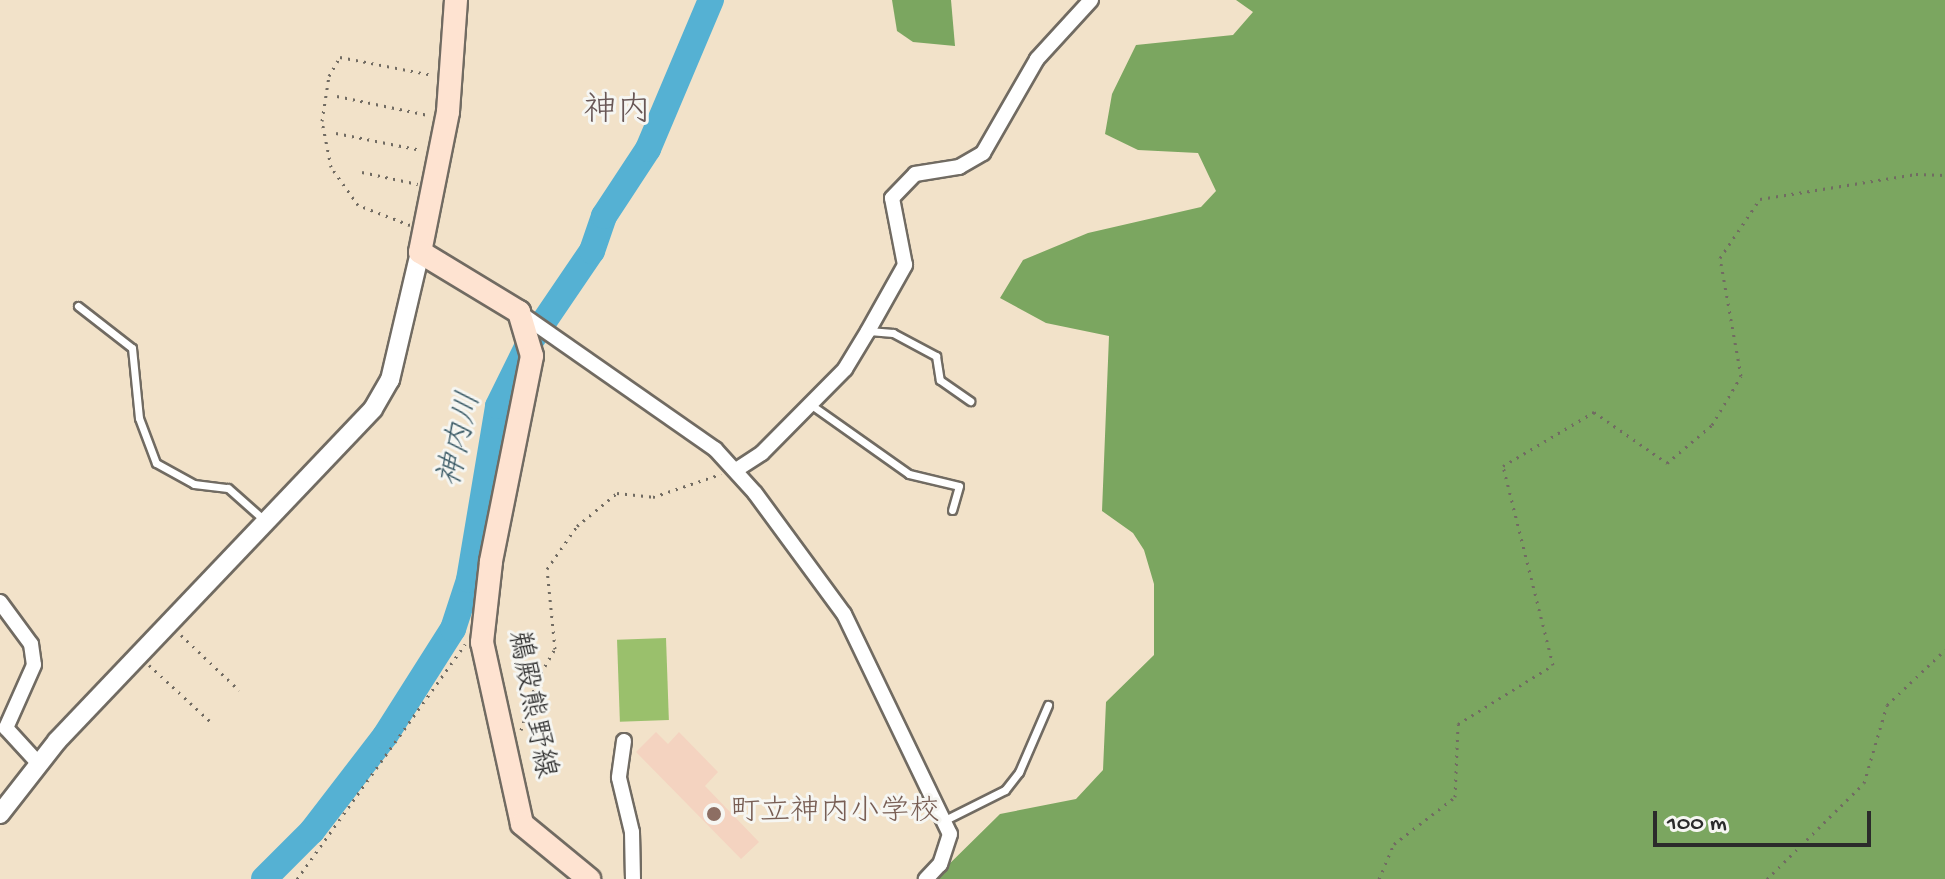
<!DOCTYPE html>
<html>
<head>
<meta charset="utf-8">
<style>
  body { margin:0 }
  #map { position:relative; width:1945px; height:879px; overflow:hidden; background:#f2e2c9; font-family:"Gochi Hand","Klee One",sans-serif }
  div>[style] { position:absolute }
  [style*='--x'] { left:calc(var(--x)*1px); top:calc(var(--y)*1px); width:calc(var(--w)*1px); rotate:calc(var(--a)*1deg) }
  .built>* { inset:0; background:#f4d3c0 }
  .green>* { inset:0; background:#9ac06c; transform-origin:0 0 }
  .forest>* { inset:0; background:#7ba660 }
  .river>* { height:26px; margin:-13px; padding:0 13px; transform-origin:13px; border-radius:13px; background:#55b1d3 }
  .path>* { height:3px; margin-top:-1.5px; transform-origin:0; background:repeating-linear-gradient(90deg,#716b62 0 2px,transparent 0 8px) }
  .roads { filter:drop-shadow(2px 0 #716b62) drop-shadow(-2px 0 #716b62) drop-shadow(0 2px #716b62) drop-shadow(0 -2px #716b62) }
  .service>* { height:7px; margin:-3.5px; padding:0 3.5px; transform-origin:3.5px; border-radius:3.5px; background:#fff }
  .minor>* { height:14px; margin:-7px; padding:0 7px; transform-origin:7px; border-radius:7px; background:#fff }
  .tertiary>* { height:18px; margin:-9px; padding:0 9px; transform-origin:9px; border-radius:9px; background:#fff }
  .secondary>* { height:22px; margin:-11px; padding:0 11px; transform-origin:11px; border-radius:11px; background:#fee3d1 }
  .dots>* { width:22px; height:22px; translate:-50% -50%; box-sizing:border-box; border:4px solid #f6f6f2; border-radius:50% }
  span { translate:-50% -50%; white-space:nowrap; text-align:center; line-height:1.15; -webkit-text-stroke:6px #f6f6f2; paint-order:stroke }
  .street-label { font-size:30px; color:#2b2b2b }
  .education-label { font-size:30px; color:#785e54 }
  .left { translate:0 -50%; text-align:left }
  .water-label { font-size:32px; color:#3a5a66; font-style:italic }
  .quarter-label { font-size:34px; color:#695756 }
  .scale { position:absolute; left:1653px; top:811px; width:218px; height:36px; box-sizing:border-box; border:4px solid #2b2b2b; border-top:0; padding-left:10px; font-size:24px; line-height:28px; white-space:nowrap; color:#2b2b2b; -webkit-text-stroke:6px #f6f6f2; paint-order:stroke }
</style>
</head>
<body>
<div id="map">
  <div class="built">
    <i style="clip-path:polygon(656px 732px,668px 744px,679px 732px,718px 772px,705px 786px,759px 842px,741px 859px,636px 752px)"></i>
  </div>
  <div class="green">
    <i style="left:666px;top:638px;width:82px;height:49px;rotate:88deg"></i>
  </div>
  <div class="forest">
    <i style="clip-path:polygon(892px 0,951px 0,955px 46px,913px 42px,897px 31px)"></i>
    <i style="clip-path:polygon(1236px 0,1945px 0,1945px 879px,934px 879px,1000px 814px,1076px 799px,1103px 770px,1106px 702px,1154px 655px,1154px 584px,1144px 550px,1133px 533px,1102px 511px,1109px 336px,1046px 323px,1000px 298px,1023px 260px,1088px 233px,1201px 207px,1216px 191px,1198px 153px,1138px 150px,1105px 134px,1112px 94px,1136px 45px,1233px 35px,1253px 12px)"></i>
  </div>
  <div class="river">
    <i style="--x:264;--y:879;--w:68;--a:-45"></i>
    <i style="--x:312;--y:831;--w:120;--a:-52.5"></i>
    <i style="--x:385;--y:736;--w:127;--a:-57.6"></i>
    <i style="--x:453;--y:629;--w:52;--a:-71.9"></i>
    <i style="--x:469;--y:580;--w:176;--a:-80.5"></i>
    <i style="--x:498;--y:406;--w:68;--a:-63.8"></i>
    <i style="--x:528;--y:345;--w:114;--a:-55.8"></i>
    <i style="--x:592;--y:251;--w:37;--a:-71"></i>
    <i style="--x:604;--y:216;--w:80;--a:-56.7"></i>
    <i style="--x:648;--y:149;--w:162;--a:-67.1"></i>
  </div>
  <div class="path">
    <i style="--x:337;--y:96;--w:93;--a:11.8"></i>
    <i style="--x:336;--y:133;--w:87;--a:11.3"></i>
    <i style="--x:362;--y:172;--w:57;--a:12.1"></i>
    <i style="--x:410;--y:225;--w:56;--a:-159"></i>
    <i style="--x:358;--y:205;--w:47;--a:-125.4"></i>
    <i style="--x:331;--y:167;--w:47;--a:-101.1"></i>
    <i style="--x:322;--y:121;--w:46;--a:-81.2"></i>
    <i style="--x:329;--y:76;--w:22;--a:-60"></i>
    <i style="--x:340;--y:57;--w:95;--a:11"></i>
    <i style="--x:181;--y:635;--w:80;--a:43.5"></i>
    <i style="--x:149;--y:665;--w:84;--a:42.6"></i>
    <i style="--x:521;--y:730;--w:52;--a:-72.3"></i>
    <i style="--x:537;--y:680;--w:36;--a:-60"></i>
    <i style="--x:555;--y:649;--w:80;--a:-95.7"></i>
    <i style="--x:547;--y:569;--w:52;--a:-55.1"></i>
    <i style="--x:577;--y:526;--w:52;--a:-39.5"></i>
    <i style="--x:617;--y:493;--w:36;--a:6"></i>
    <i style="--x:653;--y:497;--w:72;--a:-18.7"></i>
    <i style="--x:297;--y:879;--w:289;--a:-54.4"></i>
    <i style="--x:1379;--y:879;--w:38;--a:-67"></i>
    <i style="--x:1394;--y:844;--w:77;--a:-37.6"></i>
    <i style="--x:1455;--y:797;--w:73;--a:-87.6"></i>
    <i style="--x:1458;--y:724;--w:112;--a:-31.8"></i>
    <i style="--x:1553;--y:665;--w:205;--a:-104.1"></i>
    <i style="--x:1503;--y:466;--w:106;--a:-30.7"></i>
    <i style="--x:1594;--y:412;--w:89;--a:34.9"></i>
    <i style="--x:1667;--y:463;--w:59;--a:-40.2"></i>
    <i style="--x:1712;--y:425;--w:57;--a:-59.4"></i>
    <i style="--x:1741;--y:376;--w:120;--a:-100.1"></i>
    <i style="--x:1720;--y:258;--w:71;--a:-55.9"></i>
    <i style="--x:1760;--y:199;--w:158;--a:-9.1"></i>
    <i style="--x:1916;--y:174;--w:29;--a:2"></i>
    <i style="--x:1767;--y:879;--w:136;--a:-44.7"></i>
    <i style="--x:1864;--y:783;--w:81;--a:-73.6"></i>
    <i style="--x:1887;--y:705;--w:80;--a:-43.5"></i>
  </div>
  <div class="roads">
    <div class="service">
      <i style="--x:78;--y:306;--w:68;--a:37.9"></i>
      <i style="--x:132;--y:348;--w:70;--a:84.3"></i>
      <i style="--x:139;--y:418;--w:48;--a:69.3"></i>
      <i style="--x:156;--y:463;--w:43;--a:28.9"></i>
      <i style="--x:194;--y:484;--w:34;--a:7"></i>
      <i style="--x:228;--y:488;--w:48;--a:41.6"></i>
      <i style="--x:869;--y:331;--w:24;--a:5"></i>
      <i style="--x:893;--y:333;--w:49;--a:28.1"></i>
      <i style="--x:936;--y:356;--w:24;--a:81"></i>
      <i style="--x:940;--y:380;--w:37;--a:35"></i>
      <i style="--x:810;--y:404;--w:121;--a:35.3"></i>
      <i style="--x:909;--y:474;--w:51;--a:13.5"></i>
      <i style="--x:959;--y:486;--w:25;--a:106"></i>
      <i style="--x:945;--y:820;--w:67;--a:-26.6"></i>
      <i style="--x:1005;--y:790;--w:23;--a:-52"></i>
      <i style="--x:1019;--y:772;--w:73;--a:-66.6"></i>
    </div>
    <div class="minor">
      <i style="--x:520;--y:313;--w:238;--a:34.9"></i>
      <i style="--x:715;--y:449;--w:59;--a:47.7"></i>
      <i style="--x:755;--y:493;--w:150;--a:53.7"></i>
      <i style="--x:844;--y:614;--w:244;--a:64.3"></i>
      <i style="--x:950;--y:834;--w:32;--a:108"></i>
      <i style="--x:940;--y:864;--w:21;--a:133"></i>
      <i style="--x:736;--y:470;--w:31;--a:-33"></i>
      <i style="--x:762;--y:453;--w:118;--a:-45.3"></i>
      <i style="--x:845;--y:369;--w:44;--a:-58.8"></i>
      <i style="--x:868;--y:331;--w:76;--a:-60.7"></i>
      <i style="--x:905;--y:265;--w:68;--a:-101"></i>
      <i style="--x:892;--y:198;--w:33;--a:-46"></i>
      <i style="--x:915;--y:174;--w:45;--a:-9"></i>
      <i style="--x:959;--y:167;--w:28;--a:-30"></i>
      <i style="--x:983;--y:153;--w:108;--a:-60.1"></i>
      <i style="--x:1037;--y:59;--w:80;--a:-47.5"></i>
      <i style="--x:0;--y:602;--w:52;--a:53.6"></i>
      <i style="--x:31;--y:644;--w:21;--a:82"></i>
      <i style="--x:34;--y:665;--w:69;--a:114"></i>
      <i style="--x:6;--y:728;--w:49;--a:47.5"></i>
      <i style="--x:624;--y:741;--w:37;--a:98"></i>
      <i style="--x:619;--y:778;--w:56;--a:76.5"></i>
      <i style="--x:632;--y:832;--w:47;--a:88.8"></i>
    </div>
    <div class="tertiary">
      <i style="--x:0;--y:814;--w:93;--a:-52"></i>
      <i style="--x:57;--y:741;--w:458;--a:-46.4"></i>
      <i style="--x:373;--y:409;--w:34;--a:-60"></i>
      <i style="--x:390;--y:380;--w:131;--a:-76.8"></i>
    </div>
    <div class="secondary">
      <i style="--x:456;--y:0;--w:112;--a:94.1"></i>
      <i style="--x:448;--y:112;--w:143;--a:101.3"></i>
      <i style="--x:420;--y:252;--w:116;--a:31.2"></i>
      <i style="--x:519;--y:312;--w:46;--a:73.5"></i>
      <i style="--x:532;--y:356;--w:210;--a:101.3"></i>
      <i style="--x:491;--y:562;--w:81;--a:96.4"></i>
      <i style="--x:482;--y:642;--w:186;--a:77.6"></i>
      <i style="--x:522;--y:824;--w:87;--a:39.4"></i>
    </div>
  </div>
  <div class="dots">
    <i style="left:714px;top:814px;background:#8d6e63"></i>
  </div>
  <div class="street-label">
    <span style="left:529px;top:705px;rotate:79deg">鵜殿熊野線</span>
  </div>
  <div class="education-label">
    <span class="left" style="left:730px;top:814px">町立神内小学校</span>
  </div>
  <div class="water-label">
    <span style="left:462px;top:440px;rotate:-77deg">神内川</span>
  </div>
  <div class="quarter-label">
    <span style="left:617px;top:114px">神内</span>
  </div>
  <div class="scale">100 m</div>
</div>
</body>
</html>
